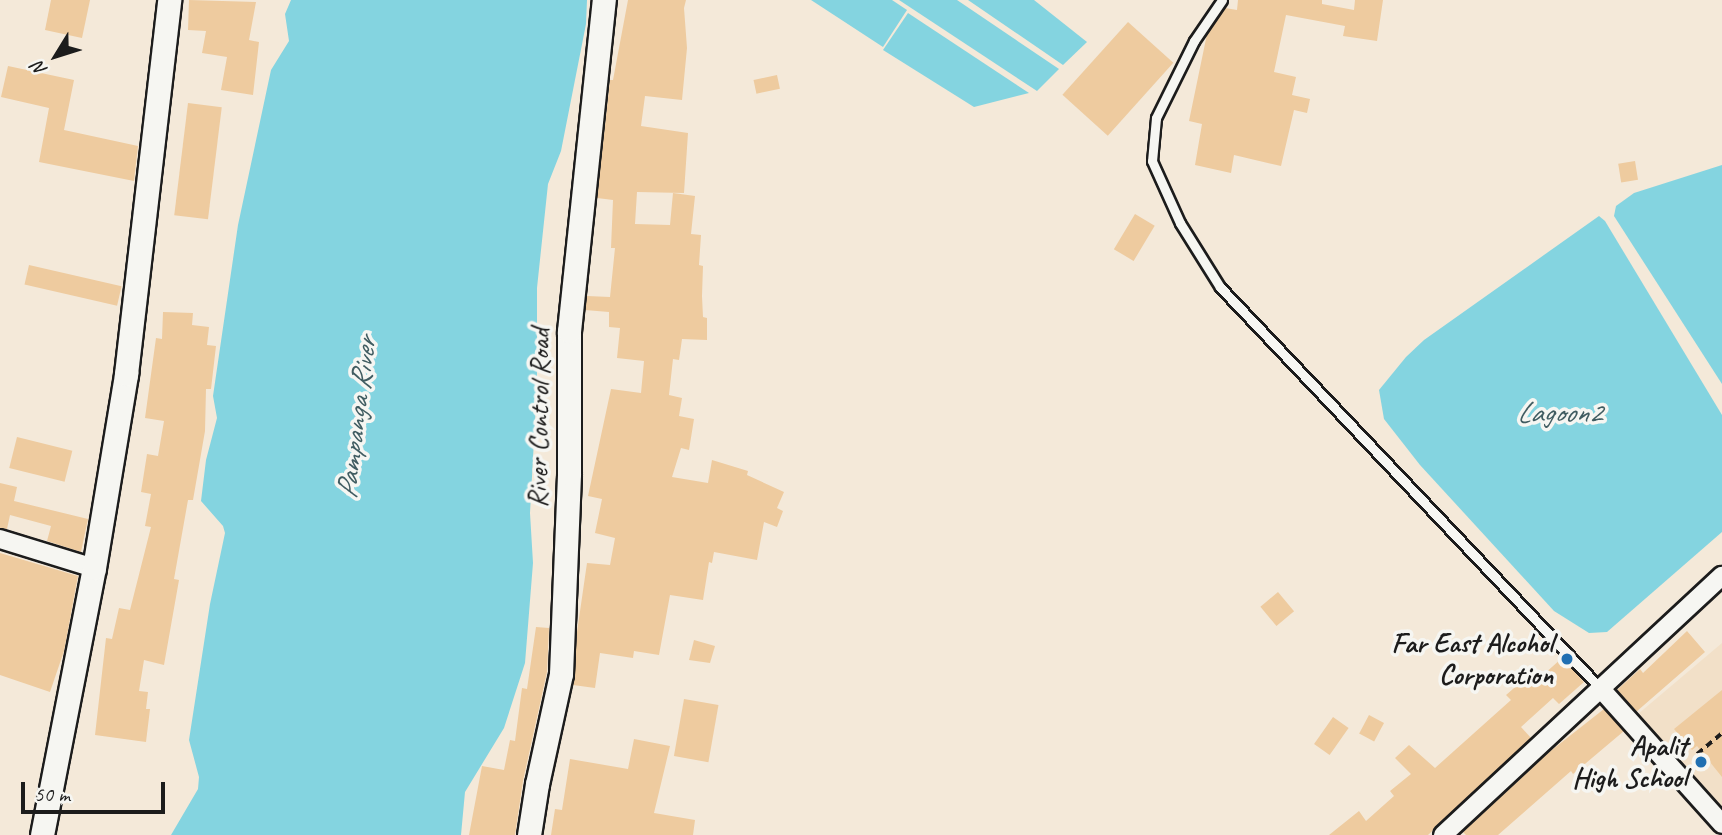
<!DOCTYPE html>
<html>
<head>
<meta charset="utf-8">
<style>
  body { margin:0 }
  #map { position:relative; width:1722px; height:835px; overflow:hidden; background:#f4e9d9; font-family:Caveat,sans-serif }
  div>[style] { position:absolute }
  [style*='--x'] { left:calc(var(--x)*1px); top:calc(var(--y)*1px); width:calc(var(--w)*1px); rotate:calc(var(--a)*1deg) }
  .built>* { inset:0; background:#f2e0c8 }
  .water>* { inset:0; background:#84d4e0 }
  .building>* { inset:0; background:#eecb9f; transform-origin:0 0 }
  .path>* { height:3.5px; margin-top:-1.75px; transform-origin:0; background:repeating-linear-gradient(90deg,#1c1c1c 0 7px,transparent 0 12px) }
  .roads { filter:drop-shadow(2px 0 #1c1c1c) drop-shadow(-2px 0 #1c1c1c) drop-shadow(0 2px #1c1c1c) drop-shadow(0 -2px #1c1c1c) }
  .service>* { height:9px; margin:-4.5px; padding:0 4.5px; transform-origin:4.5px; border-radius:4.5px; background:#f6f6f2 }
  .minor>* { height:18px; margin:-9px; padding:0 9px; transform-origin:9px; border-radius:9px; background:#f6f6f2 }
  .tertiary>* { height:23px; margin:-11.5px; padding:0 11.5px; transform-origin:11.5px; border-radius:11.5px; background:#f6f6f2 }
  .dots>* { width:19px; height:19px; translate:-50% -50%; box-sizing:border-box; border:4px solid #f6f6f2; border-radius:50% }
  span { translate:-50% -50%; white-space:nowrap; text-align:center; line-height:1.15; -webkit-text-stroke:7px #f6f6f2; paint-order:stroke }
  .street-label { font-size:28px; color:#1c1c1c }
  .poi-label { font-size:28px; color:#1c1c1c; font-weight:700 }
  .right { translate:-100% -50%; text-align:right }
  .water-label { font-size:30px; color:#405c61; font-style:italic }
  .north { position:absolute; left:21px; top:21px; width:70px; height:70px; -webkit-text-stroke:5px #f6f6f2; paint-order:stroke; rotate:232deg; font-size:19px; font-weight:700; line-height:28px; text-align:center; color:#1c1c1c }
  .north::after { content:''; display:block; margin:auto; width:24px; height:32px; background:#1c1c1c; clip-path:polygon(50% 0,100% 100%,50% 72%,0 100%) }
  .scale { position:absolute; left:21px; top:782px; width:144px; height:32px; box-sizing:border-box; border:4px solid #1c1c1c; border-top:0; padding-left:9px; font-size:21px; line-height:24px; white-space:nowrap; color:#1c1c1c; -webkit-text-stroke:5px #f6f6f2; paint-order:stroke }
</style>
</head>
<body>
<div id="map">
  <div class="built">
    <i style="clip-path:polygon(1722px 643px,1722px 811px,1638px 714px)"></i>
  </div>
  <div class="water">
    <i style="clip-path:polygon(291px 0,587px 0,586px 24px,561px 151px,548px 184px,537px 288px,537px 385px,530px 513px,533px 563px,525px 663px,504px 728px,465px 792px,461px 835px,171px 835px,198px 789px,199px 777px,189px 740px,210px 604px,225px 533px,223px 526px,201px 501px,206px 460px,217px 418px,213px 396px,238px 225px,271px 70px,289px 41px,285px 14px)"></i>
    <i style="clip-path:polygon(811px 0,892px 0,907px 10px,883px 47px)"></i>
    <i style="clip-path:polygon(899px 0,957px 0,1059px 69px,1037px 91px)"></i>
    <i style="clip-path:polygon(968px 0,1034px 0,1087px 42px,1063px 65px)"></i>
    <i style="clip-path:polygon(908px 13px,1029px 93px,974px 107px,883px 50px)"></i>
    <i style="clip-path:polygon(1722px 165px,1722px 384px,1614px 216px,1616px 206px,1634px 193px)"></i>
    <i style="clip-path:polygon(1599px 216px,1605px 221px,1722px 415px,1722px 532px,1607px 632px,1589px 633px,1554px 611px,1420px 465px,1384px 419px,1379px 390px,1406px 357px,1424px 340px)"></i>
  </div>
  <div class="building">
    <i style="clip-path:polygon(51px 0,90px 0,82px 38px,45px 30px)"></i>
    <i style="clip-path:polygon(189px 0,256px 2px,249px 40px,259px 42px,253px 95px,221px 90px,227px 57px,202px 53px,206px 31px,188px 30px)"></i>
    <i style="clip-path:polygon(628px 0,686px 0,684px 8px,687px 48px,682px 100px,645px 96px,641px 126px,688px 133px,684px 193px,637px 192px,635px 224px,670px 225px,673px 193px,695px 196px,691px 234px,701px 235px,699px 265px,703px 266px,702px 296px,703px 317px,707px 318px,707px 340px,682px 339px,679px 360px,673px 359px,669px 395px,682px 398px,679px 416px,694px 419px,689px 450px,681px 448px,672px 477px,708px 483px,712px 460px,748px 471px,747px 475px,784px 492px,777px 508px,783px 511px,777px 527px,764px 522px,757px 560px,714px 552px,712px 563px,709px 562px,703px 600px,670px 595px,659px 655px,634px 651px,633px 658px,600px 653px,595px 688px,573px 685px,577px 632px,587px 563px,610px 565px,615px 538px,595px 533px,602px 499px,588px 496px,611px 389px,641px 393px,644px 361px,617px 358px,620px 328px,609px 327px,609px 312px,585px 310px,587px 296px,610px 297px,615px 248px,611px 248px,613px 200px,597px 198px,610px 80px,613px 80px)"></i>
    <i style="clip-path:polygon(1238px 0,1322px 0,1322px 4px,1354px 10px,1355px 0,1383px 0,1377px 41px,1343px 36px,1345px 26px,1286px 15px,1274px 72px,1296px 77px,1292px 95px,1310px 99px,1307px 113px,1294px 110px,1281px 166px,1234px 155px,1231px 173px,1195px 165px,1202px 124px,1189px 121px,1207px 34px,1225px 8px,1237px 10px)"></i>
    <i style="left:1128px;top:22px;width:61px;height:98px;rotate:42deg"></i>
    <i style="clip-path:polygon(8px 66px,74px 80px,64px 130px,138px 146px,134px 181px,39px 162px,49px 108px,1px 97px)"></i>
    <i style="left:777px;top:75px;width:14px;height:24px;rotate:78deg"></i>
    <i style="left:188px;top:103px;width:34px;height:113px;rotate:7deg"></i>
    <i style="left:1635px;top:161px;width:19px;height:17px;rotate:81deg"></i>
    <i style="left:1135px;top:214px;width:23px;height:41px;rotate:31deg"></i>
    <i style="left:29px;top:265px;width:95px;height:20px;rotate:13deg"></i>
    <i style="clip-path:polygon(163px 312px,193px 313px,192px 325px,209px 327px,207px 345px,216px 346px,211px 389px,206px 389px,205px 431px,193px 500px,188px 500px,174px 579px,179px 580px,164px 665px,144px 660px,139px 691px,148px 692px,146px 709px,150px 709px,146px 742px,95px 735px,106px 638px,112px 639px,119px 608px,130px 610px,151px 527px,145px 526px,151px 494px,141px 492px,147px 454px,158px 456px,164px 421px,145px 418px,156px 338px,162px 339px)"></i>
    <i style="left:17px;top:437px;width:57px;height:32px;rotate:14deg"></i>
    <i style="clip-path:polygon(0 483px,17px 487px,14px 501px,88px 519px,81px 552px,47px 541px,51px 526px,10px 515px,7px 529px,0 528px)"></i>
    <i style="clip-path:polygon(0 553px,78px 576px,64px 651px,50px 692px,0 675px)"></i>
    <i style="left:1278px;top:592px;width:25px;height:23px;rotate:50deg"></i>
    <i style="clip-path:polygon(536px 627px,549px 628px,547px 672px,523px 781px,515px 835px,469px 835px,482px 766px,504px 770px,510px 740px,515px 741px,522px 688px,527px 689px)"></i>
    <i style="clip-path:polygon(1687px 631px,1705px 652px,1636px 712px,1617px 690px,1640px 669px,1643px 673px)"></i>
    <i style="clip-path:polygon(694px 640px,715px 646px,710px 663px,689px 660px)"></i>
    <i style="clip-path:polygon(1562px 658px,1584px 682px,1559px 704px,1553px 698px,1521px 727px,1531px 738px,1428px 835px,1329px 835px,1359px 811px,1366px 821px,1394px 796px,1390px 791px,1411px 774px,1395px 758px,1409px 745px,1435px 768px,1511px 700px,1506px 695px,1527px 677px,1533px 684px)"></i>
    <i style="clip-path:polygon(1722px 690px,1722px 777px,1697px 746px,1692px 750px,1674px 729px)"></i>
    <i style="left:684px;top:699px;width:35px;height:58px;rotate:10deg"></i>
    <i style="clip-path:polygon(1604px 709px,1624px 731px,1573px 774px,1571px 771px,1498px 835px,1466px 835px,1463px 832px,1548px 753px)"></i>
    <i style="left:1369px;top:715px;width:17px;height:21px;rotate:28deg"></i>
    <i style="left:1333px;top:717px;width:19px;height:33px;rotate:35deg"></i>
    <i style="clip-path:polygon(634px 739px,670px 746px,654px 813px,695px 820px,693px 835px,551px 835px,555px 809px,562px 810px,570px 759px,628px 769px)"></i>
  </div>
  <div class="path">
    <i style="--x:1697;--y:754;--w:33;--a:-40"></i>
  </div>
  <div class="roads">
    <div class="service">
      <i style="--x:1222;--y:0;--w:50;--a:124.3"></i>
      <i style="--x:1194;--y:41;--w:86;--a:116.3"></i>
      <i style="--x:1156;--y:118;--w:43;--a:95.3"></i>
      <i style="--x:1152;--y:161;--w:68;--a:65.7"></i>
      <i style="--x:1180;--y:223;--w:75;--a:58"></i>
      <i style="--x:1220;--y:287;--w:554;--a:46.54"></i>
    </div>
    <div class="minor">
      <i style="--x:0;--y:539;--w:98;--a:17.1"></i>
      <i style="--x:1601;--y:689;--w:181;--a:48.1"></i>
      <i style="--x:1443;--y:835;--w:381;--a:-42.9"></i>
    </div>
    <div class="tertiary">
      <i style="--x:42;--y:835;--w:272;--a:-79"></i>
      <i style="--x:94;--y:568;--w:197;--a:-80.6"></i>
      <i style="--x:126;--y:374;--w:376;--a:-83.4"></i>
      <i style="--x:529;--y:835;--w:52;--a:-81.1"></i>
      <i style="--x:537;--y:784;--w:113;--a:-77.7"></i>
      <i style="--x:561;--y:674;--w:201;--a:-87.7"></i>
      <i style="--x:569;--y:473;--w:142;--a:-90"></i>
      <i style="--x:569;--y:331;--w:333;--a:-84"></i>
    </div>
  </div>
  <div class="dots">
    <i style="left:1567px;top:659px;background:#1f6fb2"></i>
    <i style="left:1701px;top:762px;background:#1f6fb2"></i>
  </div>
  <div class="street-label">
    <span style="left:539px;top:418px;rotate:-89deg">River Control Road</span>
  </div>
  <div class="poi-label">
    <span class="right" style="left:1553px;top:659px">Far East Alcohol<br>Corporation</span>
    <span class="right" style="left:1687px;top:762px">Apalit<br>High School</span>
  </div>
  <div class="water-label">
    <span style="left:1559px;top:412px">Lagoon2</span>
    <span style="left:356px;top:418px;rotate:-83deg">Pampanga River</span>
  </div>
  <div class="north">N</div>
  <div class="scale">50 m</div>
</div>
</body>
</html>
